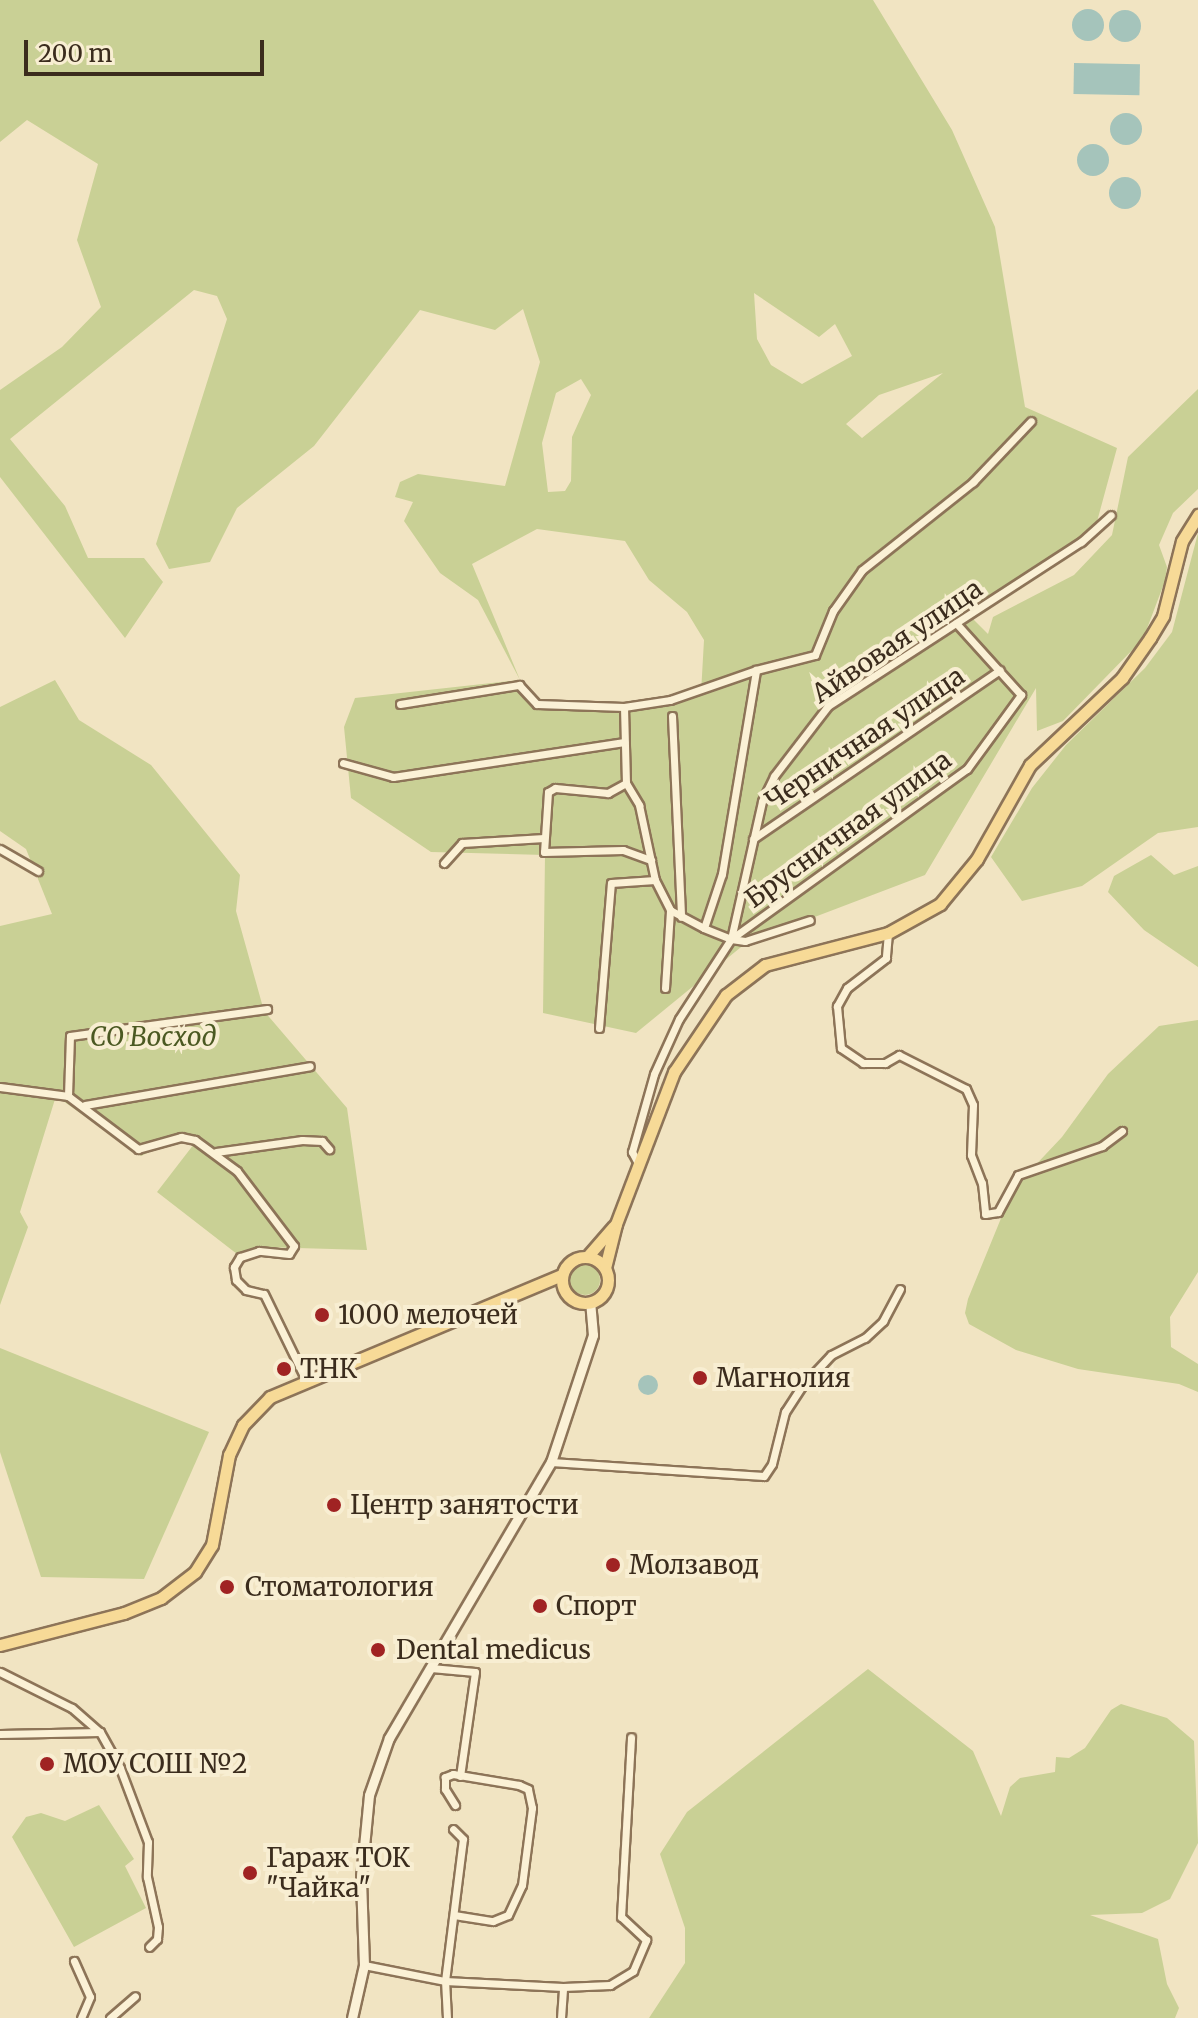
<!DOCTYPE html>
<html>
<head>
<meta charset="utf-8">
<style>
  body { margin:0 }
  #map { position:relative; width:1198px; height:2018px; overflow:hidden; background:#f1e4c2; font-family:Merriweather,serif }
  div>[style] { position:absolute }
  [style*='--x'] { left:calc(var(--x)*1px); top:calc(var(--y)*1px); width:calc(var(--w)*1px); rotate:calc(var(--a)*1deg) }
  .green>* { inset:0; background:#c9d095 }
  .round { border-radius:50% }
  .water>* { inset:0; background:#a5c4bb; transform-origin:0 0 }
  .roads { filter:drop-shadow(2px 0 #8d7458) drop-shadow(-2px 0 #8d7458) drop-shadow(0 2px #8d7458) drop-shadow(0 -2px #8d7458) }
  .minor>* { height:7px; margin:-3.5px; padding:0 3.5px; transform-origin:3.5px; border-radius:3.5px; background:#fbf1d6 }
  .secondary>* { height:9px; margin:-4.5px; padding:0 4.5px; transform-origin:4.5px; border-radius:4.5px; background:#fbf1d6 }
  .primary>* { height:11px; margin:-5.5px; padding:0 5.5px; transform-origin:5.5px; border-radius:5.5px; background:#f7da97 }
  .primary>.ring { margin:-5.5px; padding:0; box-sizing:content-box; background:none; border:11px solid #f7da97; border-radius:50% }
  .dots>* { width:22px; height:22px; translate:-50% -50%; box-sizing:border-box; border:4px solid #f8eed2; border-radius:50% }
  span { translate:-50% -50%; white-space:nowrap; text-align:center; line-height:1.15; -webkit-text-stroke:8px #f8eed2; paint-order:stroke }
  .street-label { font-size:26px; color:#3b2c1d }
  .park-label { font-size:26px; color:#4b5922; font-style:italic }
  .poi-label { font-size:26px; color:#3b2c1d }
  .left { translate:0 -50%; text-align:left }
  .scale { position:absolute; left:24px; top:40px; width:240px; height:36px; box-sizing:border-box; border:4px solid #3b2c1d; border-top:0; padding-left:10px; font-size:24px; line-height:28px; white-space:nowrap; color:#3b2c1d; -webkit-text-stroke:6px #f8eed2; paint-order:stroke }
</style>
</head>
<body>
<div id="map">
  <div class="green">
    <i style="clip-path:polygon(evenodd,0 0,873px 0,952px 130px,995px 227px,1025px 407px,1117px 448px,1095px 529px,967px 613px,988px 634px,993px 617px,1074px 575px,1112px 535px,1128px 457px,1198px 389px,1198px 489px,1173px 513px,1159px 545px,1167px 567px,1165px 581px,1143px 639px,1063px 721px,1037px 731px,1036px 688px,925px 875px,746px 943px,636px 1033px,543px 1013px,545px 855px,431px 852px,351px 798px,344px 727px,355px 698px,520px 680px,478px 600px,440px 573px,404px 521px,413px 502px,395px 497px,400px 482px,418px 474px,505px 486px,540px 362px,523px 309px,495px 330px,420px 310px,314px 446px,237px 508px,210px 562px,169px 569px,156px 544px,227px 319px,217px 296px,194px 290px,10px 439px,65px 506px,88px 558px,144px 558px,163px 582px,125px 638px,0 477px,0 390px,62px 347px,101px 307px,77px 240px,98px 164px,27px 120px,0 142px,0 0,754px 293px,819px 337px,835px 324px,852px 356px,802px 384px,771px 365px,757px 339px,754px 293px,0 0,943px 373px,862px 438px,846px 424px,879px 395px,943px 373px,0 0,581px 379px,591px 395px,572px 437px,571px 481px,565px 491px,548px 492px,542px 443px,556px 393px,581px 379px,0 0,537px 529px,625px 541px,649px 580px,687px 612px,704px 640px,701px 693px,632px 709px,541px 707px,520px 680px,472px 564px,537px 529px)"></i>
    <i style="clip-path:polygon(1198px 533px,1198px 827px,1158px 833px,1082px 886px,1022px 901px,991px 857px,1032px 788px,1066px 745px,1145px 668px,1172px 632px)"></i>
    <i style="clip-path:polygon(55px 680px,79px 720px,151px 765px,240px 875px,236px 911px,264px 1011px,347px 1108px,367px 1250px,262px 1247px,237px 1254px,157px 1192px,194px 1144px,180px 1138px,141px 1156px,56px 1096px,20px 1212px,28px 1227px,0 1305px,0 926px,52px 914px,26px 849px,0 831px,0 707px)"></i>
    <i style="clip-path:polygon(1151px 855px,1174px 875px,1198px 866px,1198px 967px,1144px 930px,1108px 892px,1114px 876px)"></i>
    <i style="clip-path:polygon(1198px 1020px,1198px 1272px,1170px 1317px,1171px 1347px,1198px 1364px,1198px 1392px,1179px 1384px,1078px 1369px,1016px 1350px,969px 1324px,965px 1313px,968px 1299px,1013px 1189px,1062px 1137px,1108px 1074px,1159px 1026px)"></i>
    <i class="round" style="left:570px;top:1265px;width:30px;height:30px"></i>
    <i style="clip-path:polygon(0 1348px,209px 1432px,144px 1579px,41px 1577px,0 1452px)"></i>
    <i style="clip-path:polygon(868px 1669px,973px 1751px,1001px 1816px,1010px 1787px,1020px 1778px,1055px 1772px,1056px 1757px,1069px 1758px,1085px 1748px,1111px 1710px,1121px 1704px,1167px 1718px,1194px 1741px,1198px 1843px,1170px 1899px,1142px 1913px,1090px 1915px,1158px 1939px,1167px 1984px,1179px 2008px,1175px 2018px,649px 2018px,685px 1963px,685px 1928px,660px 1854px,687px 1812px)"></i>
    <i style="clip-path:polygon(99px 1805px,134px 1859px,125px 1866px,146px 1908px,74px 1947px,12px 1837px,26px 1817px,41px 1813px,65px 1821px)"></i>
  </div>
  <div class="water">
    <i class="round" style="left:1072px;top:9px;width:32px;height:32px"></i>
    <i class="round" style="left:1109px;top:10px;width:32px;height:32px"></i>
    <i style="left:1074px;top:63px;width:66px;height:31px;rotate:1deg"></i>
    <i class="round" style="left:1110px;top:113px;width:32px;height:32px"></i>
    <i class="round" style="left:1077px;top:144px;width:32px;height:32px"></i>
    <i class="round" style="left:1109px;top:177px;width:32px;height:32px"></i>
    <i class="round" style="left:638px;top:1375px;width:20px;height:20px"></i>
  </div>
  <div class="roads">
    <div class="minor">
      <i style="--x:400;--y:704;--w:121;--a:-9.1"></i>
      <i style="--x:519;--y:685;--w:26;--a:47"></i>
      <i style="--x:537;--y:704;--w:87;--a:2"></i>
      <i style="--x:624;--y:707;--w:47;--a:-8.7"></i>
      <i style="--x:670;--y:700;--w:91;--a:-19.2"></i>
      <i style="--x:624;--y:707;--w:76;--a:88.5"></i>
      <i style="--x:626;--y:783;--w:26;--a:59"></i>
      <i style="--x:639;--y:805;--w:77;--a:78"></i>
      <i style="--x:655;--y:880;--w:34;--a:63"></i>
      <i style="--x:670;--y:910;--w:38;--a:28"></i>
      <i style="--x:672;--y:716;--w:201;--a:87.4"></i>
      <i style="--x:343;--y:763;--w:52;--a:15.6"></i>
      <i style="--x:393;--y:777;--w:234;--a:-8.6"></i>
      <i style="--x:626;--y:783;--w:21;--a:151"></i>
      <i style="--x:608;--y:793;--w:53;--a:-174.6"></i>
      <i style="--x:555;--y:788;--w:8;--a:150"></i>
      <i style="--x:548;--y:792;--w:60;--a:93.8"></i>
      <i style="--x:544;--y:852;--w:79;--a:-1.5"></i>
      <i style="--x:623;--y:850;--w:30;--a:20"></i>
      <i style="--x:753;--y:839;--w:299;--a:-34.4"></i>
      <i style="--x:0;--y:849;--w:44;--a:30.1"></i>
      <i style="--x:444;--y:863;--w:27;--a:-48"></i>
      <i style="--x:462;--y:843;--w:82;--a:-3.5"></i>
      <i style="--x:888;--y:933;--w:25;--a:95"></i>
      <i style="--x:886;--y:958;--w:49;--a:142.4"></i>
      <i style="--x:847;--y:988;--w:21;--a:119"></i>
      <i style="--x:837;--y:1006;--w:42;--a:84.6"></i>
      <i style="--x:841;--y:1048;--w:27;--a:34"></i>
      <i style="--x:863;--y:1063;--w:22;--a:0"></i>
      <i style="--x:885;--y:1063;--w:16;--a:-30"></i>
      <i style="--x:899;--y:1055;--w:75;--a:26.9"></i>
      <i style="--x:966;--y:1089;--w:17;--a:66"></i>
      <i style="--x:973;--y:1105;--w:50;--a:92.3"></i>
      <i style="--x:971;--y:1155;--w:30;--a:69"></i>
      <i style="--x:982;--y:1183;--w:31;--a:84"></i>
      <i style="--x:985;--y:1214;--w:13;--a:-9"></i>
      <i style="--x:998;--y:1212;--w:42;--a:-61.6"></i>
      <i style="--x:1018;--y:1175;--w:89;--a:-19"></i>
      <i style="--x:1102;--y:1146;--w:25;--a:-37"></i>
      <i style="--x:731;--y:939;--w:141;--a:-77.3"></i>
      <i style="--x:762;--y:801;--w:28;--a:-64"></i>
      <i style="--x:774;--y:776;--w:88;--a:-52.4"></i>
      <i style="--x:828;--y:706;--w:302;--a:-33"></i>
      <i style="--x:1081;--y:542;--w:40;--a:-42"></i>
      <i style="--x:731;--y:939;--w:291;--a:-35.8"></i>
      <i style="--x:967;--y:769;--w:92;--a:-53.9"></i>
      <i style="--x:1021;--y:695;--w:97;--a:-132.1"></i>
      <i style="--x:731;--y:939;--w:14;--a:8"></i>
      <i style="--x:745;--y:941;--w:68;--a:-17.9"></i>
      <i style="--x:665;--y:988;--w:78;--a:-86.3"></i>
      <i style="--x:599;--y:1028;--w:145;--a:-85.3"></i>
      <i style="--x:611;--y:883;--w:44;--a:-3.9"></i>
      <i style="--x:0;--y:1087;--w:69;--a:7.5"></i>
      <i style="--x:68;--y:1096;--w:88;--a:37.1"></i>
      <i style="--x:138;--y:1149;--w:45;--a:-15.6"></i>
      <i style="--x:181;--y:1137;--w:14;--a:12"></i>
      <i style="--x:195;--y:1140;--w:52;--a:36.4"></i>
      <i style="--x:237;--y:1171;--w:94;--a:52.8"></i>
      <i style="--x:294;--y:1246;--w:9;--a:122"></i>
      <i style="--x:289;--y:1254;--w:30;--a:-174"></i>
      <i style="--x:259;--y:1251;--w:20;--a:162"></i>
      <i style="--x:240;--y:1257;--w:12;--a:121"></i>
      <i style="--x:234;--y:1267;--w:13;--a:81"></i>
      <i style="--x:236;--y:1280;--w:14;--a:45"></i>
      <i style="--x:246;--y:1290;--w:18;--a:13"></i>
      <i style="--x:264;--y:1294;--w:96;--a:64"></i>
      <i style="--x:68;--y:1096;--w:60;--a:-88.1"></i>
      <i style="--x:70;--y:1036;--w:199;--a:-7.8"></i>
      <i style="--x:85;--y:1105;--w:228;--a:-9.8"></i>
      <i style="--x:216;--y:1152;--w:87;--a:-7.9"></i>
      <i style="--x:302;--y:1140;--w:20;--a:3"></i>
      <i style="--x:322;--y:1141;--w:11;--a:49"></i>
      <i style="--x:639;--y:1165;--w:15;--a:-118"></i>
      <i style="--x:632;--y:1152;--w:81;--a:-74.2"></i>
      <i style="--x:654;--y:1074;--w:60;--a:-65.6"></i>
      <i style="--x:679;--y:1019;--w:95;--a:-57"></i>
      <i style="--x:731;--y:939;--w:29;--a:-158"></i>
      <i style="--x:704;--y:928;--w:57;--a:-71.6"></i>
      <i style="--x:722;--y:874;--w:207;--a:-80.5"></i>
      <i style="--x:756;--y:670;--w:61;--a:-14.3"></i>
      <i style="--x:815;--y:655;--w:48;--a:-67.8"></i>
      <i style="--x:833;--y:611;--w:50;--a:-54.7"></i>
      <i style="--x:862;--y:570;--w:142;--a:-38.4"></i>
      <i style="--x:973;--y:482;--w:84;--a:-46.4"></i>
      <i style="--x:551;--y:1462;--w:213;--a:3.8"></i>
      <i style="--x:764;--y:1476;--w:14;--a:-56"></i>
      <i style="--x:772;--y:1464;--w:54;--a:-76"></i>
      <i style="--x:785;--y:1412;--w:31;--a:-57"></i>
      <i style="--x:802;--y:1386;--w:42;--a:-46.9"></i>
      <i style="--x:831;--y:1355;--w:38;--a:-27"></i>
      <i style="--x:865;--y:1338;--w:25;--a:-43"></i>
      <i style="--x:883;--y:1321;--w:36;--a:-62"></i>
      <i style="--x:431;--y:1668;--w:44;--a:5.2"></i>
      <i style="--x:475;--y:1672;--w:105;--a:98.2"></i>
      <i style="--x:0;--y:1672;--w:80;--a:26.6"></i>
      <i style="--x:72;--y:1708;--w:37;--a:41"></i>
      <i style="--x:100;--y:1732;--w:41;--a:60.9"></i>
      <i style="--x:120;--y:1768;--w:79;--a:69.3"></i>
      <i style="--x:148;--y:1842;--w:35;--a:92"></i>
      <i style="--x:147;--y:1877;--w:51;--a:77.6"></i>
      <i style="--x:158;--y:1927;--w:12;--a:95"></i>
      <i style="--x:157;--y:1939;--w:11;--a:135"></i>
      <i style="--x:0;--y:1734;--w:100;--a:-1.1"></i>
      <i style="--x:454;--y:1915;--w:39;--a:9"></i>
      <i style="--x:493;--y:1921;--w:16;--a:-22"></i>
      <i style="--x:508;--y:1915;--w:33;--a:-65"></i>
      <i style="--x:522;--y:1885;--w:78;--a:-82.6"></i>
      <i style="--x:532;--y:1808;--w:19;--a:-102"></i>
      <i style="--x:528;--y:1789;--w:10;--a:-156"></i>
      <i style="--x:519;--y:1785;--w:67;--a:-170.5"></i>
      <i style="--x:453;--y:1774;--w:9;--a:159"></i>
      <i style="--x:445;--y:1777;--w:12;--a:90"></i>
      <i style="--x:445;--y:1789;--w:19;--a:58"></i>
      <i style="--x:74;--y:1961;--w:39;--a:66"></i>
      <i style="--x:90;--y:1997;--w:23;--a:113"></i>
      <i style="--x:364;--y:1965;--w:83;--a:11.2"></i>
      <i style="--x:445;--y:1981;--w:118;--a:2.9"></i>
      <i style="--x:563;--y:1987;--w:47;--a:-2.4"></i>
      <i style="--x:610;--y:1985;--w:27;--a:-31"></i>
      <i style="--x:633;--y:1971;--w:34;--a:-67"></i>
      <i style="--x:646;--y:1940;--w:34;--a:-137"></i>
      <i style="--x:621;--y:1917;--w:180;--a:-86.8"></i>
      <i style="--x:110;--y:2018;--w:33;--a:-41"></i>
      <i style="--x:447;--y:2018;--w:37;--a:-93"></i>
      <i style="--x:445;--y:1981;--w:143;--a:-82.8"></i>
      <i style="--x:463;--y:1839;--w:14;--a:-135"></i>
      <i style="--x:561;--y:2018;--w:31;--a:-86"></i>
    </div>
    <div class="secondary">
      <i style="--x:352;--y:2018;--w:54;--a:-77.2"></i>
      <i style="--x:364;--y:1965;--w:87;--a:-92"></i>
      <i style="--x:361;--y:1878;--w:83;--a:-84.5"></i>
      <i style="--x:369;--y:1795;--w:60;--a:-70.7"></i>
      <i style="--x:389;--y:1738;--w:320;--a:-59.6"></i>
      <i style="--x:551;--y:1462;--w:134;--a:-71.7"></i>
      <i style="--x:593;--y:1335;--w:32;--a:-95"></i>
    </div>
    <div class="primary">
      <i style="--x:587;--y:1257;--w:40;--a:-49"></i>
      <i class="ring" style="left:562px;top:1257px;width:35px;height:35px"></i>
      <i style="--x:605;--y:1268;--w:45;--a:-76"></i>
      <i style="--x:616;--y:1224;--w:163;--a:-69.1"></i>
      <i style="--x:674;--y:1072;--w:93;--a:-56"></i>
      <i style="--x:726;--y:995;--w:49;--a:-37.6"></i>
      <i style="--x:765;--y:965;--w:127;--a:-14.6"></i>
      <i style="--x:888;--y:933;--w:60;--a:-29.1"></i>
      <i style="--x:940;--y:904;--w:58;--a:-50.6"></i>
      <i style="--x:977;--y:859;--w:108;--a:-60.6"></i>
      <i style="--x:1030;--y:765;--w:127;--a:-43.4"></i>
      <i style="--x:1122;--y:678;--w:49;--a:-55"></i>
      <i style="--x:1150;--y:638;--w:26;--a:-59"></i>
      <i style="--x:1163;--y:616;--w:77;--a:-75.8"></i>
      <i style="--x:1182;--y:541;--w:31;--a:-58"></i>
      <i style="--x:0;--y:1645;--w:128;--a:-14.5"></i>
      <i style="--x:124;--y:1613;--w:40;--a:-22"></i>
      <i style="--x:161;--y:1598;--w:43;--a:-37.4"></i>
      <i style="--x:195;--y:1572;--w:32;--a:-58"></i>
      <i style="--x:212;--y:1545;--w:92;--a:-79.3"></i>
      <i style="--x:229;--y:1455;--w:33;--a:-65"></i>
      <i style="--x:243;--y:1425;--w:39;--a:-46"></i>
      <i style="--x:270;--y:1397;--w:316;--a:-22.7"></i>
    </div>
  </div>
  <div class="dots">
    <i style="left:322px;top:1315px;background:#a02323"></i>
    <i style="left:284px;top:1369px;background:#a02323"></i>
    <i style="left:700px;top:1378px;background:#a02323"></i>
    <i style="left:334px;top:1505px;background:#a02323"></i>
    <i style="left:613px;top:1565px;background:#a02323"></i>
    <i style="left:227px;top:1587px;background:#a02323"></i>
    <i style="left:540px;top:1606px;background:#a02323"></i>
    <i style="left:378px;top:1650px;background:#a02323"></i>
    <i style="left:47px;top:1764px;background:#a02323"></i>
    <i style="left:250px;top:1873px;background:#a02323"></i>
  </div>
  <div class="street-label">
    <span style="left:897px;top:641px;rotate:-34deg">Айвовая улица</span>
    <span style="left:865px;top:738px;rotate:-34deg">Черничная улица</span>
    <span style="left:848px;top:829px;rotate:-36deg">Брусничная улица</span>
  </div>
  <div class="park-label">
    <span style="left:153px;top:1037px">СО Восход</span>
  </div>
  <div class="poi-label">
    <span class="left" style="left:338px;top:1315px">1000 мелочей</span>
    <span class="left" style="left:300px;top:1369px">ТНК</span>
    <span class="left" style="left:716px;top:1378px">Магнолия</span>
    <span class="left" style="left:350px;top:1505px">Центр занятости</span>
    <span class="left" style="left:629px;top:1565px">Молзавод</span>
    <span class="left" style="left:245px;top:1587px">Стоматология</span>
    <span class="left" style="left:556px;top:1606px">Спорт</span>
    <span class="left" style="left:396px;top:1650px">Dental medicus</span>
    <span class="left" style="left:63px;top:1764px">МОУ СОШ №2</span>
    <span class="left" style="left:266px;top:1873px">Гараж ТОК<br>"Чайка"</span>
  </div>
  <div class="scale">200 m</div>
</div>
</body>
</html>
